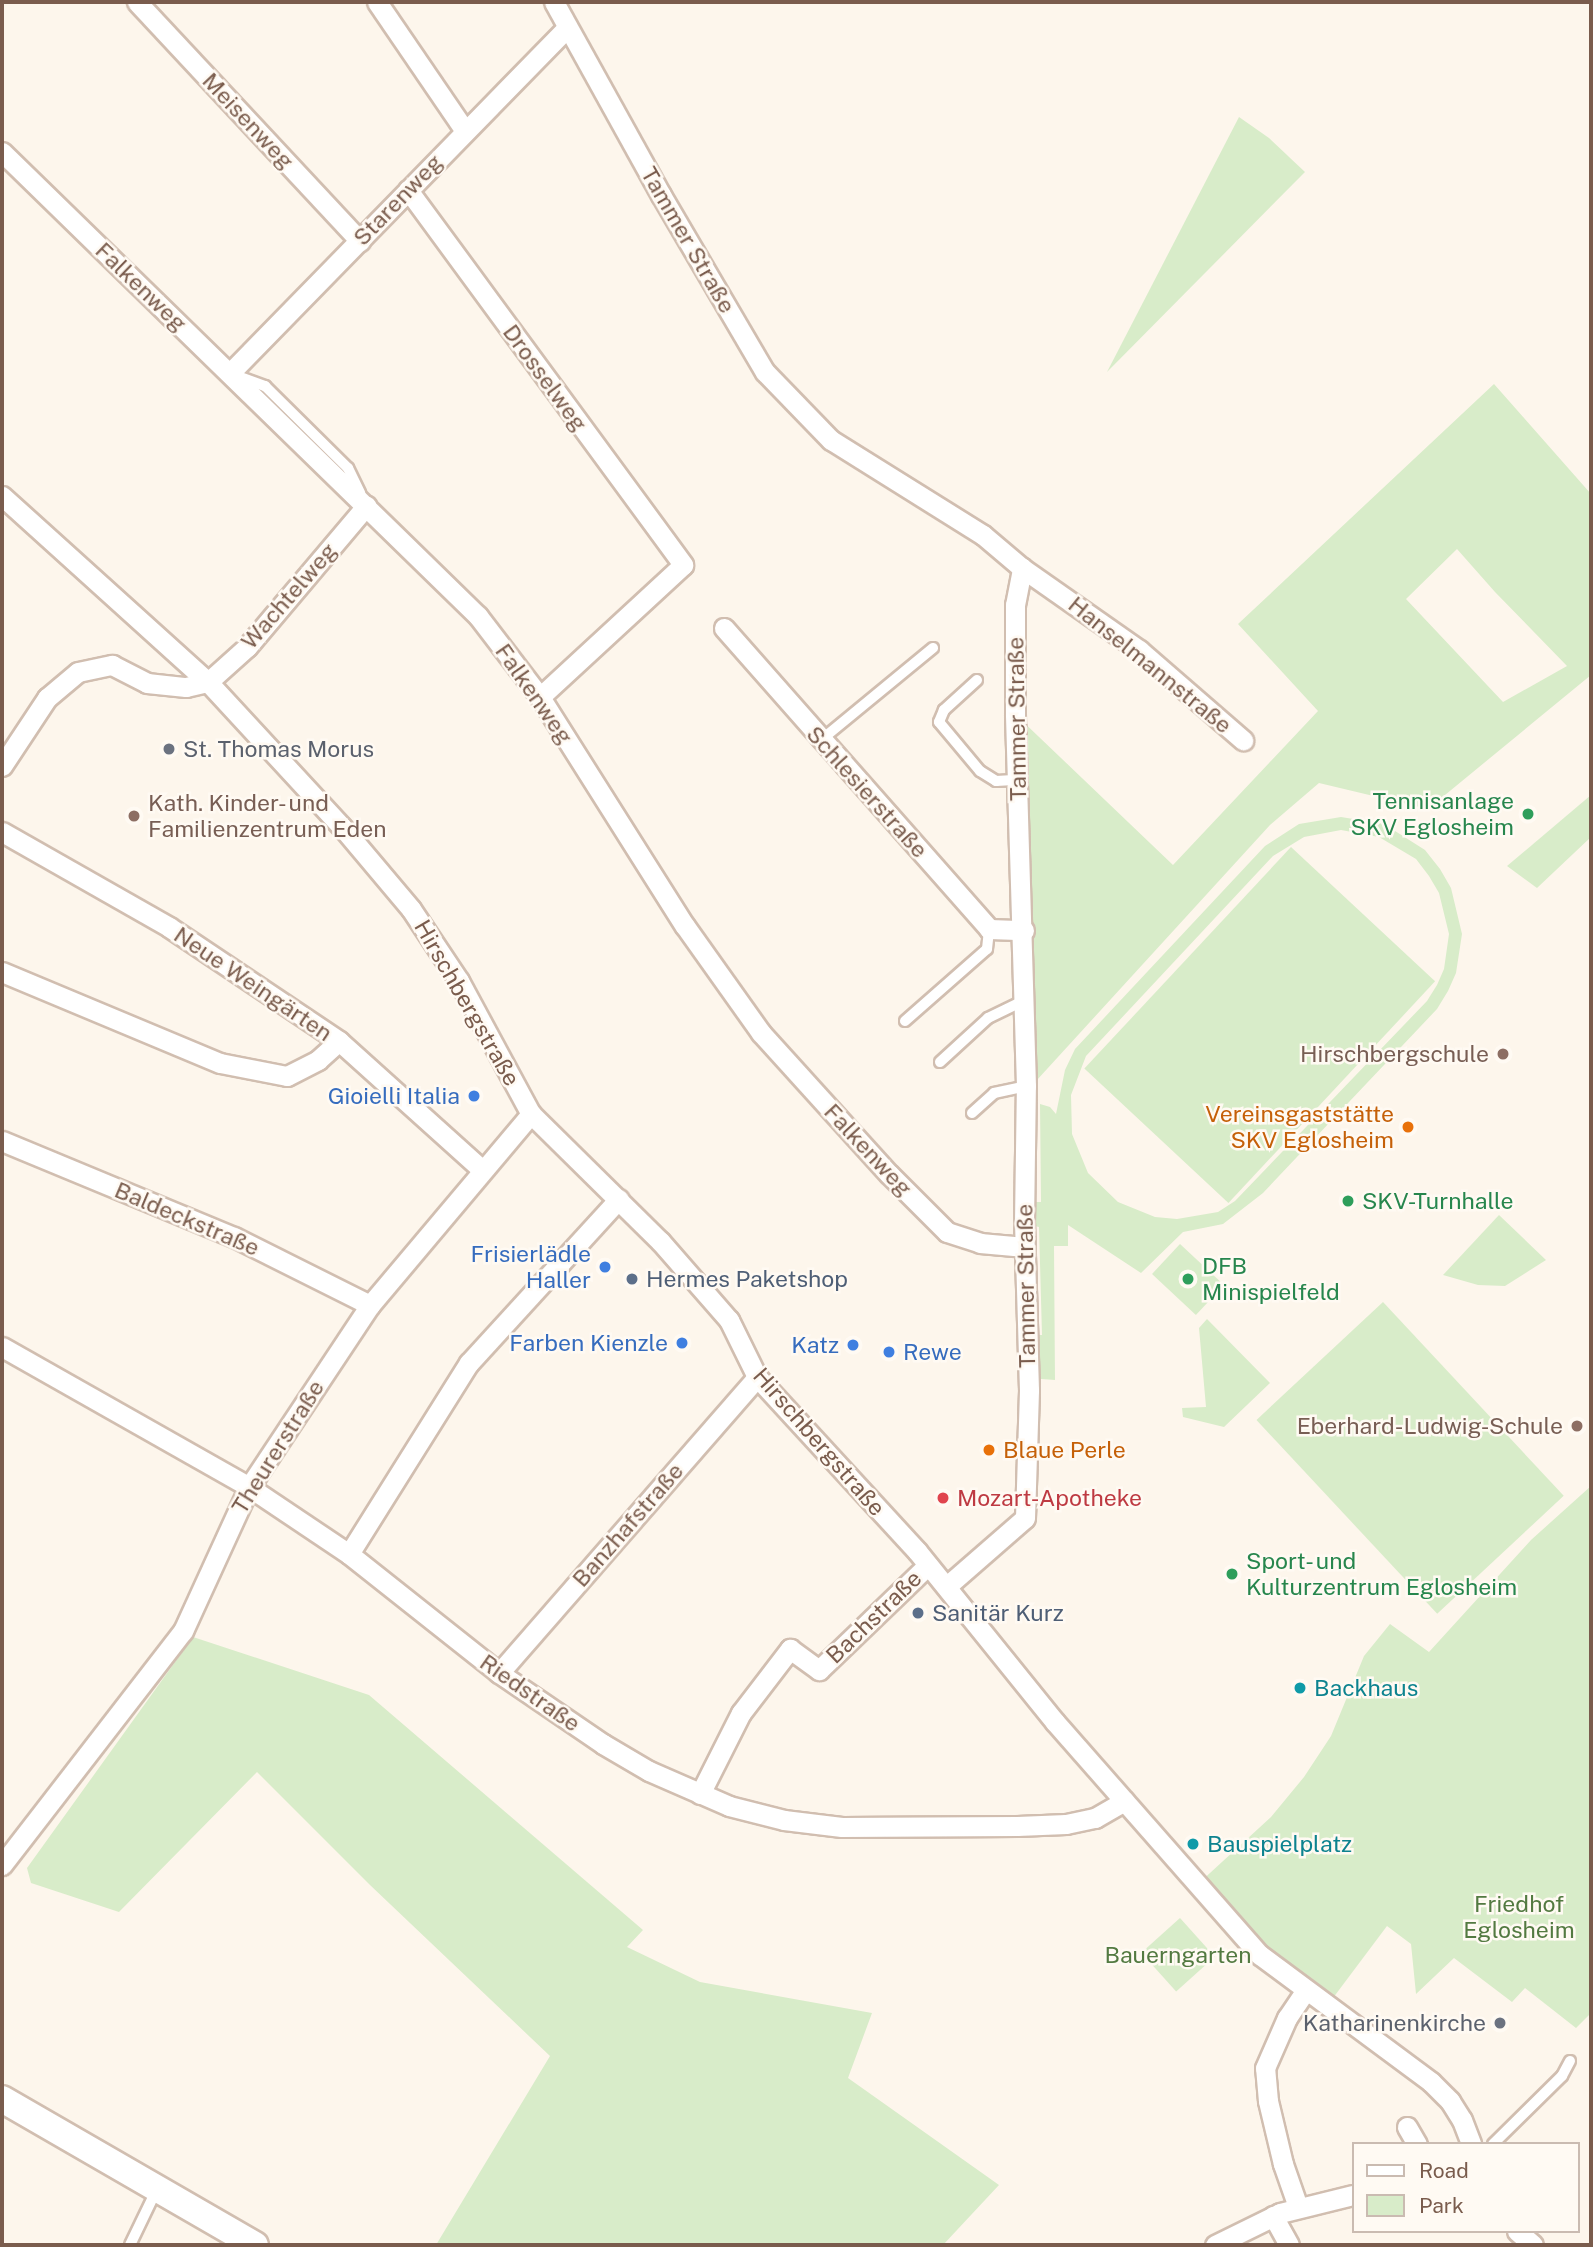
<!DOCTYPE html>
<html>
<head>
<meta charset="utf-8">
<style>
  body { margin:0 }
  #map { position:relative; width:1593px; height:2247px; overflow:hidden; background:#fdf6ec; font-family:"Public Sans",sans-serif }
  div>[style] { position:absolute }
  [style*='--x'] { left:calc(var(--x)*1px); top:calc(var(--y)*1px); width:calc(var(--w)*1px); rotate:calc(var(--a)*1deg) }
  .green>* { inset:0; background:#d8ecc9; transform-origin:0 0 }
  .roads { filter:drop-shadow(2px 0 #d1beb0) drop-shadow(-2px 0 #d1beb0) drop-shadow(0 2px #d1beb0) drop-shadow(0 -2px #d1beb0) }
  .service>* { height:10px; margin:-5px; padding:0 5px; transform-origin:5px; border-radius:5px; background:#fff }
  .minor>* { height:19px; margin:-9.5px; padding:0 9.5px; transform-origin:9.5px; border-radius:9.5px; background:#fff }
  .secondary>* { height:26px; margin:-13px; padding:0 13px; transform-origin:13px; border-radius:13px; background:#fff }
  .dots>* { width:19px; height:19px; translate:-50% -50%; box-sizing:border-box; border:4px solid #fffaf3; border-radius:50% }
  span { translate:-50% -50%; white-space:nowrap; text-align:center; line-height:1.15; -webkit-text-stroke:5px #fffaf3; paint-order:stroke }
  .street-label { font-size:23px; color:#7a5c4d }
  .worship-label { font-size:23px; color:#5b616d }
  .left { translate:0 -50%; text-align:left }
  .right { translate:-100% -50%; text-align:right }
  .leisure-label { font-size:23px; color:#27864d }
  .education-label { font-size:23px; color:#785e54 }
  .shop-label { font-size:23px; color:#366cbe }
  .food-label { font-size:23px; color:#c56008 }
  .service-label { font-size:23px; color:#4e5e75 }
  .health-label { font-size:23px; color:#be3a42 }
  .culture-label { font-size:23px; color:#0d838f }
  .park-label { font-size:23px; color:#537a41 }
  .frame { position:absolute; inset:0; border:4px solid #7a5c4d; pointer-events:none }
  .legend { position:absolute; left:1352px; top:2142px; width:228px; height:91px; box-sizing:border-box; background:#fffaf3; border:2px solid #cabbb1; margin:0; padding:9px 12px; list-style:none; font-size:21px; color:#7a5c4d }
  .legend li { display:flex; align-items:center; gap:14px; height:35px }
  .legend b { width:35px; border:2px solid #cabbb1 }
</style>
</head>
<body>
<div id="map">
  <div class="green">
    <i style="clip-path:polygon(1239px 117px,1269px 138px,1305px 172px,1107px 372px)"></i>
    <i style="clip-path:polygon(evenodd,1494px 384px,1591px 494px,1591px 675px,1428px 809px,1319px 783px,1270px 825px,1026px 1092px,1015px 714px,1173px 865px,1318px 711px,1238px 624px,1494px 384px,1457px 549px,1495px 592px,1567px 666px,1503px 702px,1406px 599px,1457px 549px)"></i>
    <i style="clip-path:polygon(1591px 795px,1591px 837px,1537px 888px,1507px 866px)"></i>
    <i style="clip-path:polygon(evenodd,1341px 817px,1384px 824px,1425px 850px,1440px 869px,1451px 888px,1462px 934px,1456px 973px,1448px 991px,1437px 1009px,1263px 1193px,1223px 1224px,1183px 1232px,1141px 1273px,1068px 1225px,1068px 1246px,1054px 1246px,1055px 1380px,1028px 1378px,1026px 1335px,1042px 1335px,1039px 1227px,1024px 1223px,1025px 1202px,1041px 1202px,1040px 1104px,1050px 1107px,1056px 1114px,1065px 1070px,1075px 1049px,1265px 846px,1299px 824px,1341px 817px,1341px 830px,1379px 837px,1416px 859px,1429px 876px,1439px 893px,1449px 934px,1444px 969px,1437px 985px,1427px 1001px,1235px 1201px,1218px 1212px,1177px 1219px,1155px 1217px,1118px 1202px,1088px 1173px,1072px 1134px,1071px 1095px,1086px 1056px,1273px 856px,1304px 837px,1341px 830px)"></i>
    <i style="left:1291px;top:847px;width:197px;height:303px;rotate:43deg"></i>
    <i style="clip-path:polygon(1499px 1215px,1546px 1260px,1505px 1286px,1478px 1285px,1443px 1275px)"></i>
    <i style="left:1180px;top:1244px;width:60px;height:41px;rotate:43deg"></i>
    <i style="left:1383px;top:1302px;width:265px;height:173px;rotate:47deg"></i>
    <i style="clip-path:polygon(1207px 1319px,1270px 1383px,1224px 1427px,1183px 1417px,1182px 1408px,1206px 1407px,1199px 1328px)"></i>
    <i style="clip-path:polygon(1591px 1486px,1591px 2013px,1576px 2028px,1525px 1988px,1512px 2002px,1454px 1958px,1416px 1994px,1411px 1944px,1387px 1926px,1327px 2006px,1198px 1884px,1271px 1817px,1304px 1777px,1331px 1736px,1364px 1656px,1390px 1624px,1429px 1652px,1531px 1540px)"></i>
    <i style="clip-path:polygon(193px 1637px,369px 1695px,643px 1930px,627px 1947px,700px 1982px,872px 2013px,848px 2078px,999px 2185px,943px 2245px,436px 2245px,550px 2056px,370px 1885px,257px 1772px,119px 1912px,31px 1883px,27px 1868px)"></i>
    <i style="left:1180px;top:1918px;width:52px;height:52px;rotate:48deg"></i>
  </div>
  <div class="roads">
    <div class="service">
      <i style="--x:240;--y:377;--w:27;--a:20"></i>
      <i style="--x:265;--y:386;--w:117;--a:44.7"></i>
      <i style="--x:348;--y:468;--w:28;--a:64"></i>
      <i style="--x:977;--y:680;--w:45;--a:137.7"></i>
      <i style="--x:944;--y:710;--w:13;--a:113"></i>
      <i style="--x:939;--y:722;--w:64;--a:50.1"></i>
      <i style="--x:980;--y:771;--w:19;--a:32"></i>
      <i style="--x:996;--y:781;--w:22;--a:-3"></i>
      <i style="--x:821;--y:740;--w:145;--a:-39.4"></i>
      <i style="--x:905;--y:1021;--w:109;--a:-41.3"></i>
      <i style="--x:987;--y:949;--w:20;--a:-84"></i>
      <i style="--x:940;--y:1062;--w:65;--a:-42.5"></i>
      <i style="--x:988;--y:1018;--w:39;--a:-26"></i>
      <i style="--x:972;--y:1113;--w:30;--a:-42"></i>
      <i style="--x:994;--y:1093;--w:33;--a:-12"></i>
      <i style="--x:1493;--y:2144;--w:97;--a:-44.6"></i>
      <i style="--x:1562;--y:2076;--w:17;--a:-62"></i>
      <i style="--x:130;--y:2245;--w:62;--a:-64.3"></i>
    </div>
    <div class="minor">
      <i style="--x:137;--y:2;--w:327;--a:47"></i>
      <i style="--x:377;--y:2;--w:156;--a:55.7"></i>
      <i style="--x:554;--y:2;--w:221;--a:61"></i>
      <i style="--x:661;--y:195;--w:205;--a:59.6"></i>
      <i style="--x:765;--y:372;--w:95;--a:45.9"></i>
      <i style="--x:831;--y:440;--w:179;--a:32"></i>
      <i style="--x:983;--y:535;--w:51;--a:40.2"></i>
      <i style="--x:1022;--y:568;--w:143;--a:35"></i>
      <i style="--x:1139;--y:650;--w:138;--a:40.9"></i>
      <i style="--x:2;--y:152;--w:665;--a:44.27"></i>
      <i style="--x:478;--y:616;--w:102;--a:52.6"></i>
      <i style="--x:540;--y:697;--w:271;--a:57.7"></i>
      <i style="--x:685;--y:926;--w:131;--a:54.6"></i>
      <i style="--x:761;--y:1033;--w:190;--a:47.8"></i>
      <i style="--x:889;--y:1174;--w:82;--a:45"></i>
      <i style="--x:947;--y:1232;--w:35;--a:18"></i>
      <i style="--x:980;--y:1243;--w:45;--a:5.1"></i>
      <i style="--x:408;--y:190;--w:465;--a:53.7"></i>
      <i style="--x:683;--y:565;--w:195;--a:137.3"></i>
      <i style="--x:230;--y:373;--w:482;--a:-45.7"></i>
      <i style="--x:2;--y:496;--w:278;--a:42.1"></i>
      <i style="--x:208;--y:682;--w:197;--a:47.3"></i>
      <i style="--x:342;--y:827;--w:107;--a:49.9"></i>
      <i style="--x:411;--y:909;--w:87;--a:56.3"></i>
      <i style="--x:459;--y:981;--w:151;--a:61.6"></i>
      <i style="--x:531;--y:1114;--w:181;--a:44.6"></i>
      <i style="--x:660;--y:1241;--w:105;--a:48.9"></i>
      <i style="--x:729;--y:1320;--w:64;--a:63.8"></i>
      <i style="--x:757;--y:1377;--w:236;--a:47.4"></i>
      <i style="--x:917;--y:1551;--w:220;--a:51.1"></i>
      <i style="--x:1055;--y:1722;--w:310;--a:48.7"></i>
      <i style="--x:1260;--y:1955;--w:213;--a:36.6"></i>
      <i style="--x:1431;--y:2082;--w:27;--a:45"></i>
      <i style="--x:1450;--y:2101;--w:22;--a:58"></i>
      <i style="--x:1462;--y:2120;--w:26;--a:69"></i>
      <i style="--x:724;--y:628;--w:401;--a:48.6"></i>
      <i style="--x:989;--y:929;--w:35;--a:2"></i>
      <i style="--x:208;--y:682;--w:52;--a:-41.9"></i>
      <i style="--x:247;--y:647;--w:185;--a:-49.8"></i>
      <i style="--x:2;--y:766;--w:82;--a:-56.5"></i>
      <i style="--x:47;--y:698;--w:40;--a:-40"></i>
      <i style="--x:78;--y:672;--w:35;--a:-12"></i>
      <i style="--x:112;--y:665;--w:39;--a:27"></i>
      <i style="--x:147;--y:683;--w:39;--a:6"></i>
      <i style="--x:186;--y:687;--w:23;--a:-13"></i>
      <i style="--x:2;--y:832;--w:192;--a:29.6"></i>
      <i style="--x:169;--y:927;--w:205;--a:33.8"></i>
      <i style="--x:339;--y:1041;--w:191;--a:42"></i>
      <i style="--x:2;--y:972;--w:236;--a:22.7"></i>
      <i style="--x:220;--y:1063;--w:68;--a:11"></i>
      <i style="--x:287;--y:1076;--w:35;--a:-27"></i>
      <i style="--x:318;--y:1060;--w:28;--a:-42"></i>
      <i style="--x:2;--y:1141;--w:251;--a:22.5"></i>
      <i style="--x:234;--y:1237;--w:152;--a:26.6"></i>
      <i style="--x:2;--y:1347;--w:284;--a:29.5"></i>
      <i style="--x:249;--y:1487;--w:120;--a:33.8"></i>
      <i style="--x:349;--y:1554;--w:191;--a:38.4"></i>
      <i style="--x:499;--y:1673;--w:126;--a:34.3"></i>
      <i style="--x:603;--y:1744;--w:53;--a:30.4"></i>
      <i style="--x:649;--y:1771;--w:87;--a:23.6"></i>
      <i style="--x:729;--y:1806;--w:57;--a:14.3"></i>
      <i style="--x:784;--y:1820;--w:58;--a:6.9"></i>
      <i style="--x:842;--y:1827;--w:175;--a:-0.3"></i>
      <i style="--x:1017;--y:1826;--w:49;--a:-2.3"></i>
      <i style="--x:1066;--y:1824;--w:30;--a:-12"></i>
      <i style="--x:1095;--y:1818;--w:34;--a:-30"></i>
      <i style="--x:349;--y:1554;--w:226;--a:-57.9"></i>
      <i style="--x:469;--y:1363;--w:222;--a:-47.6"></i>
      <i style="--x:947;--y:1586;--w:103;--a:-41.1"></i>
      <i style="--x:1025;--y:1518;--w:128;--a:-88.2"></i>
      <i style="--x:1029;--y:1390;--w:167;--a:-91.7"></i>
      <i style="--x:1024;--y:1223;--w:137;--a:-89.2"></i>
      <i style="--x:1026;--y:1086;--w:372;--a:-91.7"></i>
      <i style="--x:1015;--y:714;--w:109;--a:-90"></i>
      <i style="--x:1015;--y:605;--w:38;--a:-79"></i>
      <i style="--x:499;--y:1673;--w:393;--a:-48.9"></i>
      <i style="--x:700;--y:1794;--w:91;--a:-63.2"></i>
      <i style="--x:741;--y:1713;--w:81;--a:-52.6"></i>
      <i style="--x:790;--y:1649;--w:36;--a:36"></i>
      <i style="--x:819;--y:1670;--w:151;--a:-43.9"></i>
      <i style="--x:2;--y:1865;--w:296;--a:-52.3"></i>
      <i style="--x:183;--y:1631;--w:158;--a:-65.4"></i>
      <i style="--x:249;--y:1487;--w:219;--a:-56.4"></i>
      <i style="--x:370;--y:1305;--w:250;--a:-49.9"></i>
      <i style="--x:1407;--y:2127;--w:20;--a:60"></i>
      <i style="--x:1298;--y:2207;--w:46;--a:-109.2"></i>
      <i style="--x:1283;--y:2164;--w:65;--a:-103.4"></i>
      <i style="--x:1268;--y:2101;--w:33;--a:-95"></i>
      <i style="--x:1265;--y:2068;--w:55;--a:-66.3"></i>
      <i style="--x:1287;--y:2018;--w:32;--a:-56"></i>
      <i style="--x:1273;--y:2216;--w:33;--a:61"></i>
      <i style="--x:1517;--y:2231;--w:21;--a:41"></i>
      <i style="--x:1215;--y:2245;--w:72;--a:-26.2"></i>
      <i style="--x:1280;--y:2213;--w:75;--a:-13.9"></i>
    </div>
    <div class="secondary">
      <i style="--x:2;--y:2099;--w:292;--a:30"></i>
    </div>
  </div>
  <div class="dots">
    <i style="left:169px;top:749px;background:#6b7280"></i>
    <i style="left:1528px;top:814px;background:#2e9e5b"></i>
    <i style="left:134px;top:816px;background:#8d6e63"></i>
    <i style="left:1503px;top:1054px;background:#8d6e63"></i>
    <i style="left:474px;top:1096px;background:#3f7fe0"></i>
    <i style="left:1408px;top:1127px;background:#e8710a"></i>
    <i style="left:1348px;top:1201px;background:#2e9e5b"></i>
    <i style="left:605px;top:1267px;background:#3f7fe0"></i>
    <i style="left:632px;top:1279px;background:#5c6f8a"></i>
    <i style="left:1188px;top:1279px;background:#2e9e5b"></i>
    <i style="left:682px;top:1343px;background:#3f7fe0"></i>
    <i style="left:853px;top:1345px;background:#3f7fe0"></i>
    <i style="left:889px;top:1352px;background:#3f7fe0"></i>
    <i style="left:1577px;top:1426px;background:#8d6e63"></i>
    <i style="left:989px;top:1450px;background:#e8710a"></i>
    <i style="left:943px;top:1498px;background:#e0444e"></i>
    <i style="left:1232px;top:1574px;background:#2e9e5b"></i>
    <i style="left:918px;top:1613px;background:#5c6f8a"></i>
    <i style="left:1300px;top:1688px;background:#0f9aa8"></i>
    <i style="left:1193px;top:1844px;background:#0f9aa8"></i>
    <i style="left:1500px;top:2023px;background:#6b7280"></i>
  </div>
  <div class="street-label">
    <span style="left:248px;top:121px;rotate:47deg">Meisenweg</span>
    <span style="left:398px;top:200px;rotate:-46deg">Starenweg</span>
    <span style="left:688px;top:240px;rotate:60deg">Tammer Straße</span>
    <span style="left:141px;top:287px;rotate:44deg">Falkenweg</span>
    <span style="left:545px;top:378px;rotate:54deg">Drosselweg</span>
    <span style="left:289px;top:596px;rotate:-49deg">Wachtelweg</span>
    <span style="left:1150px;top:665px;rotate:39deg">Hanselmannstraße</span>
    <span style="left:534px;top:694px;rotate:55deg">Falkenweg</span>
    <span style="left:1017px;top:719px;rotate:-91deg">Tammer Straße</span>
    <span style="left:867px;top:792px;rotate:48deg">Schlesierstraße</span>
    <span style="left:253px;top:984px;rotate:34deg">Neue Weingärten</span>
    <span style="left:467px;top:1003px;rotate:60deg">Hirschbergstraße</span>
    <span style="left:868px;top:1150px;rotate:47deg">Falkenweg</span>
    <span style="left:187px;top:1219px;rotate:23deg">Baldeckstraße</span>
    <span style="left:1026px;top:1286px;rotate:-91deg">Tammer Straße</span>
    <span style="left:819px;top:1442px;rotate:49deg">Hirschbergstraße</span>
    <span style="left:278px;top:1447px;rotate:-58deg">Theurerstraße</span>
    <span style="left:628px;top:1525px;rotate:-49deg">Banzhafstraße</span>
    <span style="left:874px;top:1617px;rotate:-44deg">Bachstraße</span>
    <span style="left:530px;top:1693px;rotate:35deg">Riedstraße</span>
  </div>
  <div class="worship-label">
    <span class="left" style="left:183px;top:749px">St. Thomas Morus</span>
    <span class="right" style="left:1486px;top:2023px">Katharinenkirche</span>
  </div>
  <div class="leisure-label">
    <span class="right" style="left:1514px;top:814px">Tennisanlage<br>SKV Eglosheim</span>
    <span class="left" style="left:1362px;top:1201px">SKV-Turnhalle</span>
    <span class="left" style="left:1202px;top:1279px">DFB<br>Minispielfeld</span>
    <span class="left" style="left:1246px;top:1574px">Sport- und<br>Kulturzentrum Eglosheim</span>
  </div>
  <div class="education-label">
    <span class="left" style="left:148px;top:816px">Kath. Kinder- und<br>Familienzentrum Eden</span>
    <span class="right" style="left:1489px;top:1054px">Hirschbergschule</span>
    <span class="right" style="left:1563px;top:1426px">Eberhard-Ludwig-Schule</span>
  </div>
  <div class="shop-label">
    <span class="right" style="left:460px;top:1096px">Gioielli Italia</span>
    <span class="right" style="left:591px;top:1267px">Frisierlädle<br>Haller</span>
    <span class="right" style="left:668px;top:1343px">Farben Kienzle</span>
    <span class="right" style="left:839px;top:1345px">Katz</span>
    <span class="left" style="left:903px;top:1352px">Rewe</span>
  </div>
  <div class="food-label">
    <span class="right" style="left:1394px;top:1127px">Vereinsgaststätte<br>SKV Eglosheim</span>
    <span class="left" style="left:1003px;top:1450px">Blaue Perle</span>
  </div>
  <div class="service-label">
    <span class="left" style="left:646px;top:1279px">Hermes Paketshop</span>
    <span class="left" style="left:932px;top:1613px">Sanitär Kurz</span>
  </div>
  <div class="health-label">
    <span class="left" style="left:957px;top:1498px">Mozart-Apotheke</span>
  </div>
  <div class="culture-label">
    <span class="left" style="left:1314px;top:1688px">Backhaus</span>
    <span class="left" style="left:1207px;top:1844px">Bauspielplatz</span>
  </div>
  <div class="park-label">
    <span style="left:1519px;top:1917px">Friedhof<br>Eglosheim</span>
    <span style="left:1178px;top:1955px">Bauerngarten</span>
  </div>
  <div class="frame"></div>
  <ul class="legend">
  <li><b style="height:9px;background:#fff"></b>Road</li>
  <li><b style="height:19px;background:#d8ecc9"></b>Park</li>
  </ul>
</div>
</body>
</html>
